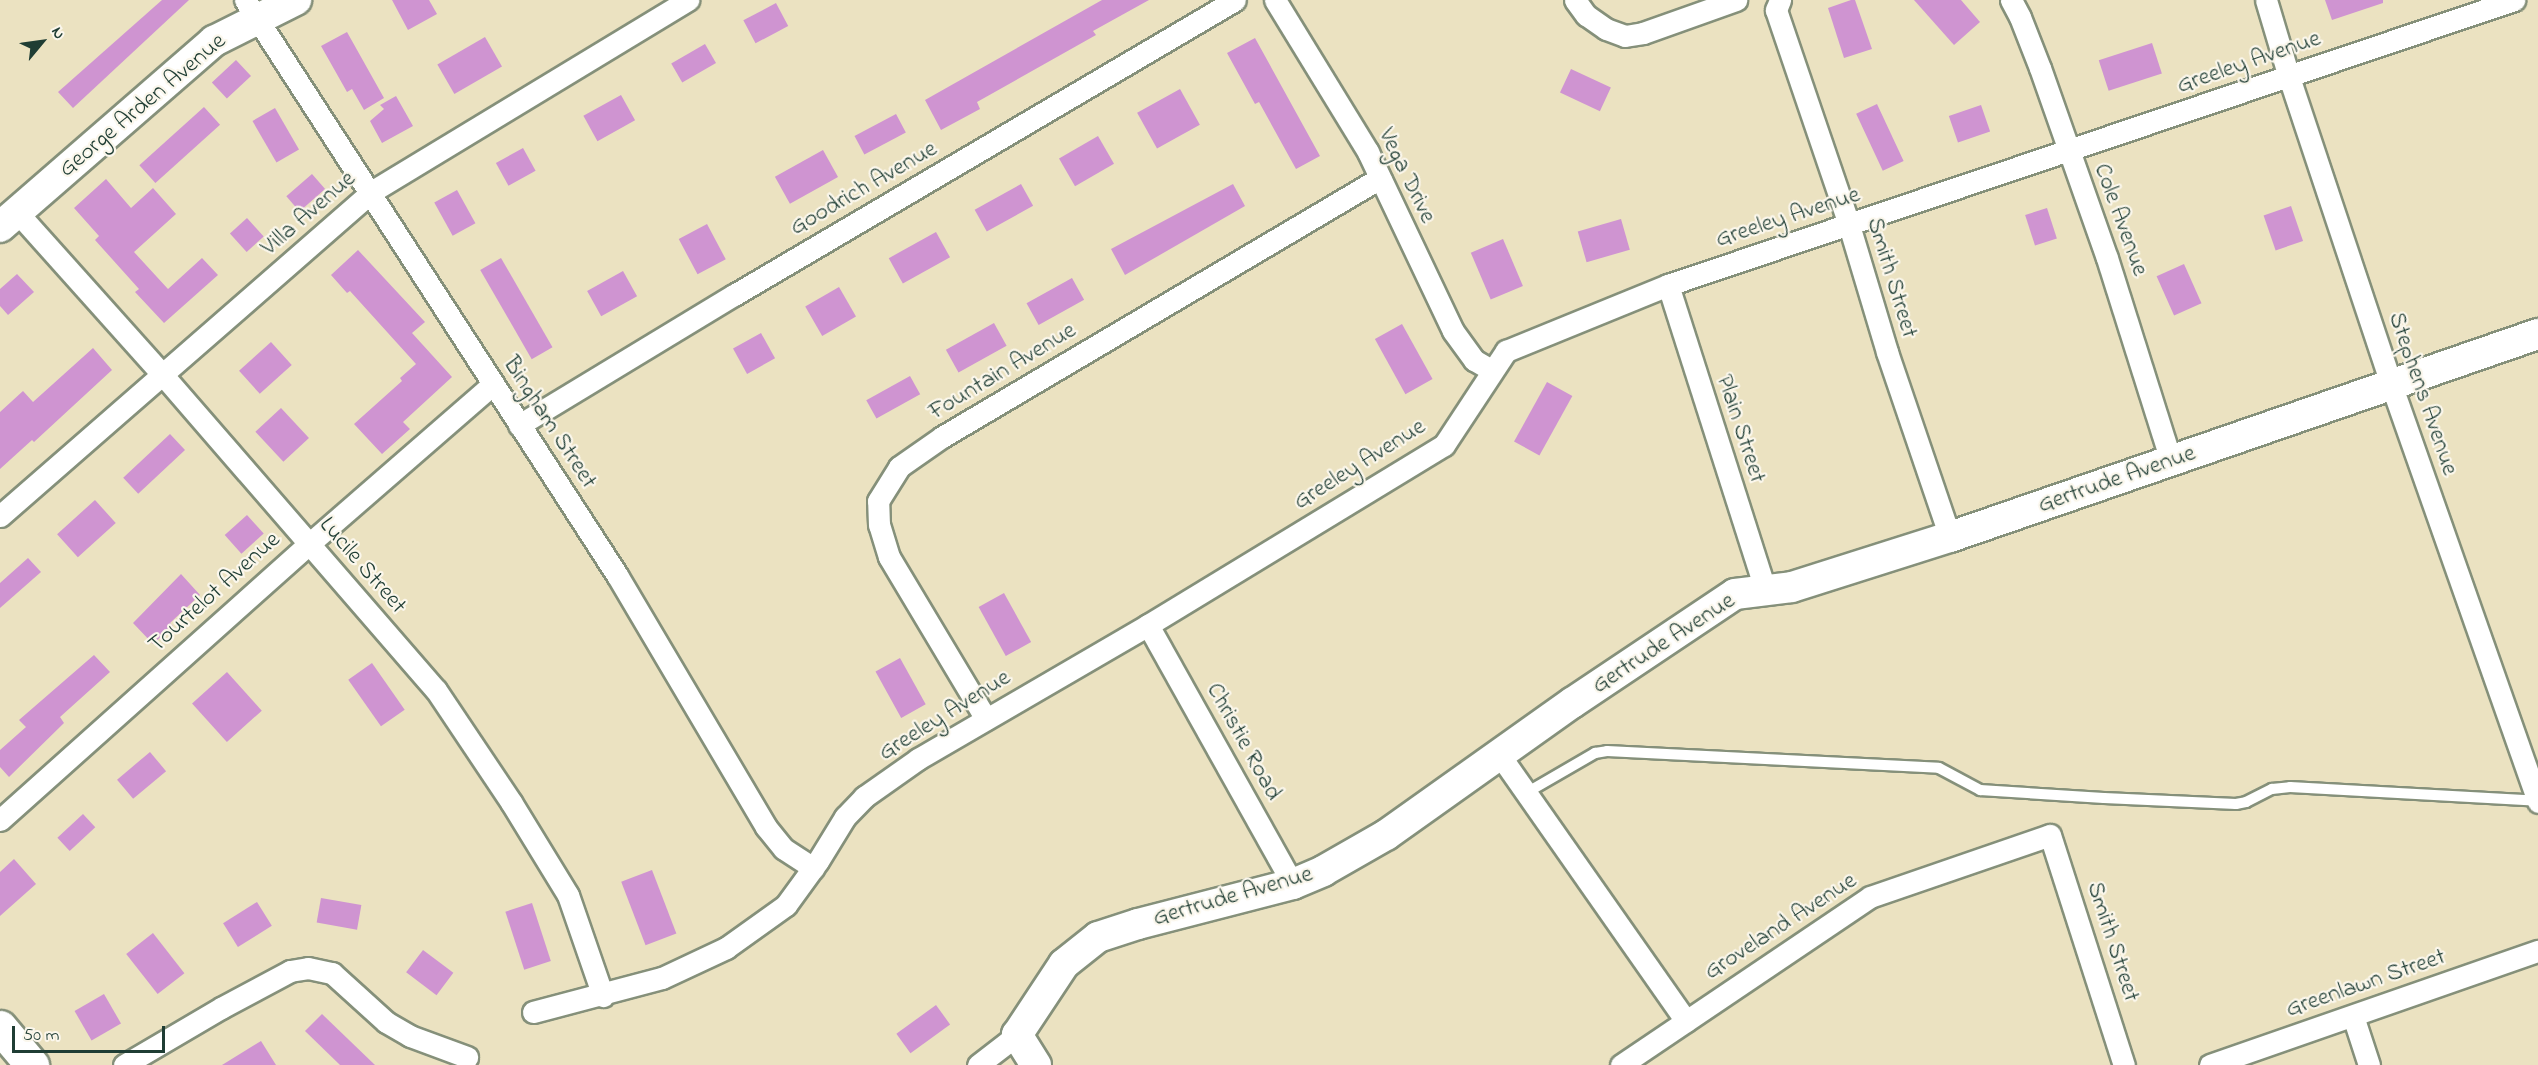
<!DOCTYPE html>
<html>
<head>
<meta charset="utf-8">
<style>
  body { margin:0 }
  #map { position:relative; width:2538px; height:1065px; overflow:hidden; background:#ebe2c1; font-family:"Indie Flower",sans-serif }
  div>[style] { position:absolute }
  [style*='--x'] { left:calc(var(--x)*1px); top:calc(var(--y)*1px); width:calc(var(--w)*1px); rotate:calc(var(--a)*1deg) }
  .building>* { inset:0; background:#cf94d1; transform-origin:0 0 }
  .roads { filter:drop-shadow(2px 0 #85907a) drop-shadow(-2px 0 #85907a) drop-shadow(0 2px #85907a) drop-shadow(0 -2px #85907a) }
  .lane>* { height:10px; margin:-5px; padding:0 5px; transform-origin:5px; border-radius:5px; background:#fff }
  .street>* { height:21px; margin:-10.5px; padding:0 10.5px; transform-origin:10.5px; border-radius:10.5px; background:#fff }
  .secondary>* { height:30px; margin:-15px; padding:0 15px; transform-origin:15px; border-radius:15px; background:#fff }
  .primary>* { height:33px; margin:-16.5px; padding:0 16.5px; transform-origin:16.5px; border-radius:16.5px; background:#fff }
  span { translate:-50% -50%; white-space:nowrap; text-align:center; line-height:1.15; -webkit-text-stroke:4.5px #fbf7ec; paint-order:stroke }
  .street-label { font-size:24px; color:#1f3d34 }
  .north { position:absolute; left:12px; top:12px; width:60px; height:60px; -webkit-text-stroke:4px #fbf7ec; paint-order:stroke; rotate:61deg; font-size:16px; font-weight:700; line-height:24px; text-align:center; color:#1f3d34 }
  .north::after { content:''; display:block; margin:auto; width:21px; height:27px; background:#1f3d34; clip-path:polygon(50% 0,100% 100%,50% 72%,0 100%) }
  .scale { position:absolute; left:12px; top:1026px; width:153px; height:27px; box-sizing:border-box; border:3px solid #1f3d34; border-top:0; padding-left:8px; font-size:18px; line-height:21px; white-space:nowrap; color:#1f3d34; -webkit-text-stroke:4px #fbf7ec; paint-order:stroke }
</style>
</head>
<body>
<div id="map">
  <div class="building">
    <i style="clip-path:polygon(162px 0,189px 0,73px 108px,58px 92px)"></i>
    <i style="clip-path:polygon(392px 0,429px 0,437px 14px,408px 30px)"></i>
    <i style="clip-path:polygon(1102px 0,1149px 0,1093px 31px,1096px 35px,977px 102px,980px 109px,941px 130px,925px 100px)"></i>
    <i style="clip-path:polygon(1851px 0,1855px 0,1872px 49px,1844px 58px,1828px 8px)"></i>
    <i style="clip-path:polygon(1914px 0,1961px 0,1980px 22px,1954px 45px)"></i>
    <i style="clip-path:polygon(2325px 0,2383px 0,2383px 3px,2332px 20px)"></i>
    <i style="left:776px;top:3px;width:26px;height:37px;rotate:62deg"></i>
    <i style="clip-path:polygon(347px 32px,384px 98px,364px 110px,352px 89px,347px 92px,321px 46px)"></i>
    <i style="left:485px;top:37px;width:34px;height:55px;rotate:60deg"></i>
    <i style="clip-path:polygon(1255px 38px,1320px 156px,1296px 169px,1259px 102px,1255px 104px,1227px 53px)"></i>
    <i style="left:2152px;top:43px;width:32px;height:56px;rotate:72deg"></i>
    <i style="left:705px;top:44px;width:22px;height:39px;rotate:60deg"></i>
    <i style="left:236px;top:60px;width:22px;height:33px;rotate:47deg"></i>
    <i style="left:1571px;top:69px;width:44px;height:26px;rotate:25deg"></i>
    <i style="left:1180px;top:89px;width:41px;height:49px;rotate:61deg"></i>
    <i style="left:621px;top:95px;width:29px;height:43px;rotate:61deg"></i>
    <i style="clip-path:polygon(396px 96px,413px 126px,382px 143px,370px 121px,384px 109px,380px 105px)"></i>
    <i style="left:1877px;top:104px;width:63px;height:23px;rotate:65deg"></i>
    <i style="left:1981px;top:105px;width:28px;height:34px;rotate:71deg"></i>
    <i style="left:204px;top:107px;width:24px;height:87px;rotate:48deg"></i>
    <i style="left:275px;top:108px;width:48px;height:26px;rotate:60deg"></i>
    <i style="left:896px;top:114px;width:21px;height:47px;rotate:62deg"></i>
    <i style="left:1098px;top:136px;width:32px;height:45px;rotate:60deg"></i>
    <i style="left:523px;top:148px;width:26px;height:31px;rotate:61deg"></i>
    <i style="left:823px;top:150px;width:31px;height:55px;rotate:61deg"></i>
    <i style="left:312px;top:174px;width:20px;height:34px;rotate:49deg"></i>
    <i style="clip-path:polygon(106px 179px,131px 208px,153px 188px,176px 214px,134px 252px,168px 289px,202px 258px,218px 275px,164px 323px,135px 292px,139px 289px,95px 240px,99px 236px,74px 208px)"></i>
    <i style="left:1021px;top:184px;width:25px;height:53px;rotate:61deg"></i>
    <i style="clip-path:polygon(1233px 184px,1245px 206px,1125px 275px,1111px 249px)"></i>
    <i style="left:457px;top:190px;width:38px;height:26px;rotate:61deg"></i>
    <i style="left:2291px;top:206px;width:37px;height:29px;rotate:71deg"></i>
    <i style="left:2047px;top:208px;width:32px;height:23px;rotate:72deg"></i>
    <i style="left:247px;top:218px;width:25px;height:23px;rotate:48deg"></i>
    <i style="left:1621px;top:219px;width:32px;height:45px;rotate:74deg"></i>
    <i style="left:707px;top:224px;width:40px;height:32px;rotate:62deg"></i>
    <i style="left:936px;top:232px;width:29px;height:54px;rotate:61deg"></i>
    <i style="left:1503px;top:239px;width:51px;height:35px;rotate:67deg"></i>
    <i style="clip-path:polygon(358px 250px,425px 322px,412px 333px,452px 377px,403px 422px,410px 429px,382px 454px,354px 424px,402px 381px,400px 378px,416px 364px,350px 291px,347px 293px,331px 275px)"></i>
    <i style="left:501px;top:258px;width:103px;height:24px;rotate:60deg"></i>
    <i style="left:2184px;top:264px;width:43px;height:30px;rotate:66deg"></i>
    <i style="left:623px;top:271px;width:29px;height:41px;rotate:61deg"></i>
    <i style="clip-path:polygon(17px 274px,34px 292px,8px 315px,0 306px,0 289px)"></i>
    <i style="left:1072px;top:278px;width:25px;height:52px;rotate:61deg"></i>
    <i style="left:839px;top:287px;width:34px;height:39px;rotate:60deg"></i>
    <i style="left:994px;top:323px;width:26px;height:55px;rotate:61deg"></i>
    <i style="left:1402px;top:324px;width:63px;height:31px;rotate:61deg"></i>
    <i style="left:761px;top:333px;width:29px;height:32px;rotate:61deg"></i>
    <i style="left:271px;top:342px;width:31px;height:43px;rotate:48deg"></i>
    <i style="clip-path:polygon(93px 348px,112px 370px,34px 442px,32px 440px,0 469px,0 412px,23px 391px,33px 402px)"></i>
    <i style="left:910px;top:376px;width:21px;height:50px;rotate:61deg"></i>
    <i style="left:1547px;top:382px;width:29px;height:68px;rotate:29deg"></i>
    <i style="left:281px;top:408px;width:41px;height:35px;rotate:47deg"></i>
    <i style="left:170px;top:434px;width:22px;height:64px;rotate:47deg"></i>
    <i style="left:95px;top:500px;width:31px;height:51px;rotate:48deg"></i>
    <i style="left:247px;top:515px;width:25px;height:30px;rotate:48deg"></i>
    <i style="clip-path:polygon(28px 558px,41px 572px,0 608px,0 583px)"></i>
    <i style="clip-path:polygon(181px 574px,200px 595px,170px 623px,173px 626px,153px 644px,133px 623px)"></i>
    <i style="left:1004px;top:593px;width:56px;height:29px;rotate:61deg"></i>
    <i style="clip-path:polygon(94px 655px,110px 672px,60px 717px,64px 723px,9px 777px,0 767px,0 750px,26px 727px,19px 720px)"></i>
    <i style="left:900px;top:658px;width:53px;height:28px;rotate:61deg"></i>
    <i style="left:372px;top:663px;width:57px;height:29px;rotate:55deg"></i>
    <i style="left:227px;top:672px;width:52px;height:47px;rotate:48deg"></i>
    <i style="left:150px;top:752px;width:25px;height:43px;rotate:50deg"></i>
    <i style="left:83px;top:814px;width:18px;height:35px;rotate:47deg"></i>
    <i style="clip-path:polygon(14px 859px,36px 884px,0 916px,0 872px)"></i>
    <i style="left:652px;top:870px;width:68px;height:33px;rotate:69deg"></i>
    <i style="left:321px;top:898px;width:41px;height:25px;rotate:10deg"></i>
    <i style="left:257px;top:902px;width:28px;height:40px;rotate:58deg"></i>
    <i style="left:532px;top:903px;width:61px;height:28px;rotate:72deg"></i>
    <i style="left:153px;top:933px;width:51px;height:34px;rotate:52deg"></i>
    <i style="left:423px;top:950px;width:38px;height:28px;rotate:37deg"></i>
    <i style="left:104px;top:994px;width:34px;height:34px;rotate:60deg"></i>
    <i style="left:936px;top:1005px;width:24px;height:49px;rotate:54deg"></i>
    <i style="clip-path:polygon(322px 1014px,375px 1065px,340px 1065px,305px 1031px)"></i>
    <i style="clip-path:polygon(261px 1041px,276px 1065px,222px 1065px)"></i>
  </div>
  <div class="roads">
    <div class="lane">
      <i style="--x:1526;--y:793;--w:80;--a:-30.1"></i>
      <i style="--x:1595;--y:753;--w:12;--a:-9"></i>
      <i style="--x:1607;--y:751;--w:332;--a:2.9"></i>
      <i style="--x:1939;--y:768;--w:47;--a:28.2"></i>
      <i style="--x:1980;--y:790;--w:124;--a:3.7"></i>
      <i style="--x:2104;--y:798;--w:132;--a:2.6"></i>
      <i style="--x:2236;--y:804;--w:10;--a:-11"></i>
      <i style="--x:2246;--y:802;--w:29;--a:-27"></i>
      <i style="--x:2272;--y:789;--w:18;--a:-6"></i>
      <i style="--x:2290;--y:787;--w:248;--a:3.2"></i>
    </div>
    <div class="street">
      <i style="--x:245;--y:0;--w:685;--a:57.1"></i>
      <i style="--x:617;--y:575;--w:293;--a:59.4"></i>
      <i style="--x:766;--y:827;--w:28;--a:51"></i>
      <i style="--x:784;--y:849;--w:35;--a:33"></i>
      <i style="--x:1275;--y:0;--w:178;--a:58.5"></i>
      <i style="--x:1368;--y:152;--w:198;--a:64.6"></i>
      <i style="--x:1453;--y:331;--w:36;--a:54"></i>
      <i style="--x:1474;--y:360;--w:20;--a:30"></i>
      <i style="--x:1575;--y:0;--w:19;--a:54"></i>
      <i style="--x:1586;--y:15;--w:24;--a:35"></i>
      <i style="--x:1606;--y:29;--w:20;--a:20"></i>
      <i style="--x:1625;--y:36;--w:18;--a:-9"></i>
      <i style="--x:1643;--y:33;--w:99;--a:-19.5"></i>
      <i style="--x:1780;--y:0;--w:11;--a:112"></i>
      <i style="--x:1776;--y:10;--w:227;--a:71.2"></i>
      <i style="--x:1849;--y:225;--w:133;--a:73.3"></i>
      <i style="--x:1887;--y:352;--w:195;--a:71.2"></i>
      <i style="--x:2011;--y:0;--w:19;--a:62"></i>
      <i style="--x:2020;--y:17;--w:55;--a:68.6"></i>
      <i style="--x:2040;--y:68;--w:201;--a:70.6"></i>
      <i style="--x:2107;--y:258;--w:213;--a:72.5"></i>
      <i style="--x:2266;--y:0;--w:80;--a:73.4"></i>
      <i style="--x:2289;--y:77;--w:324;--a:71.6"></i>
      <i style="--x:2391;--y:384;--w:443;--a:70.6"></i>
      <i style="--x:17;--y:212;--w:217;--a:48.2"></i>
      <i style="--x:162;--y:374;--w:418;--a:49.1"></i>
      <i style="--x:436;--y:690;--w:135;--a:56.2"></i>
      <i style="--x:511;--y:802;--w:109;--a:58.5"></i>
      <i style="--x:568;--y:895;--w:107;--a:70.9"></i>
      <i style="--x:1668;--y:285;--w:319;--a:72.3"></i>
      <i style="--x:519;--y:425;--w:251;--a:-31.2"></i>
      <i style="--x:734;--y:295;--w:581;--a:-30.49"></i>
      <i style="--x:0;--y:516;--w:493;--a:-41.1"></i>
      <i style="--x:371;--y:192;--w:371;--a:-31.2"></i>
      <i style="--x:1148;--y:625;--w:297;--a:60.8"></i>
      <i style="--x:986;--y:719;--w:189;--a:-120.9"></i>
      <i style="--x:889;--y:557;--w:34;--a:-107"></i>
      <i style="--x:879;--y:525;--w:24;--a:-92"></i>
      <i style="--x:878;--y:501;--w:40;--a:-58"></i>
      <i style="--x:899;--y:467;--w:52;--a:-34.9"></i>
      <i style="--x:942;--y:437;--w:509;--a:-30.6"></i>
      <i style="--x:1499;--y:754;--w:326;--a:55"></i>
      <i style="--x:0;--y:820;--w:414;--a:-41.8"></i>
      <i style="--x:309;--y:544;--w:244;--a:-41"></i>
      <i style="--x:533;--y:1012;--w:133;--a:-14.8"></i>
      <i style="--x:662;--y:978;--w:71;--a:-25.1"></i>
      <i style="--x:726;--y:948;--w:74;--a:-35.6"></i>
      <i style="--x:786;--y:905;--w:54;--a:-54"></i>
      <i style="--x:818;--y:861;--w:52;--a:-58.5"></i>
      <i style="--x:845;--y:817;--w:28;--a:-46"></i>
      <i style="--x:864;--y:797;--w:66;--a:-35.1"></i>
      <i style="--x:918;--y:759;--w:266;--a:-30.2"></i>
      <i style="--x:1148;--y:625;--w:346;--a:-31.3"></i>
      <i style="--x:1444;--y:445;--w:113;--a:-56.6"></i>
      <i style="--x:1506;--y:351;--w:175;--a:-22.2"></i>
      <i style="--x:1668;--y:285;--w:893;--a:-18.62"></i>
      <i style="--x:2353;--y:1016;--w:52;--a:71.9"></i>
      <i style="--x:124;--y:1065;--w:113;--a:-30.4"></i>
      <i style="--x:221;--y:1008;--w:78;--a:-28.2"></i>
      <i style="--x:290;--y:971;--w:18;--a:-9"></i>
      <i style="--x:308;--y:968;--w:25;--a:12"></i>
      <i style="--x:332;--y:973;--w:73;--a:42.2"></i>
      <i style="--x:386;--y:1022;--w:28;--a:30"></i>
      <i style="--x:410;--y:1036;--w:61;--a:20.2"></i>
      <i style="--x:978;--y:1065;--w:49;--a:-37.6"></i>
      <i style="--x:1621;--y:1065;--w:300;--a:-34"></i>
      <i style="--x:1870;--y:897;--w:190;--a:-19"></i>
      <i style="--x:2050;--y:835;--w:242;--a:72.2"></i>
      <i style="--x:2210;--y:1065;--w:347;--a:-19.2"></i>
    </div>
    <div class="secondary">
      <i style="--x:0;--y:227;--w:284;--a:-41"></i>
      <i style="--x:214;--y:41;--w:92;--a:-26.6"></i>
      <i style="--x:1036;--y:1065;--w:36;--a:-122"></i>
      <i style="--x:1017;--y:1035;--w:85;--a:-56.5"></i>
      <i style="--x:1064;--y:964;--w:43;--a:-38.5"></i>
      <i style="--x:1098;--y:937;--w:42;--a:-18"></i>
      <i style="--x:1138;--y:924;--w:160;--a:-14.5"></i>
      <i style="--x:1293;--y:884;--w:33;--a:-23"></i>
      <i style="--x:1323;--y:871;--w:73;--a:-29.7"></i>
      <i style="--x:1386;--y:835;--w:228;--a:-35.4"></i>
      <i style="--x:1572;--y:703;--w:196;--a:-33.8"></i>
      <i style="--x:1735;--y:594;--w:57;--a:-7"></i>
      <i style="--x:1792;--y:587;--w:166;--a:-17.6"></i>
      <i style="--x:1950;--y:537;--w:622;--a:-19.05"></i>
    </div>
    <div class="primary">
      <i style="--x:0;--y:1027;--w:50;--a:49.9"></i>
    </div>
  </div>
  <div class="street-label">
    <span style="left:2249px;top:63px;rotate:-19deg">Greeley Avenue</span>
    <span style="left:143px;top:106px;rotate:-40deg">George Arden Avenue</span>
    <span style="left:1406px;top:176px;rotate:64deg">Vega Drive</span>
    <span style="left:864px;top:189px;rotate:-30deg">Goodrich Avenue</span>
    <span style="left:309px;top:214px;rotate:-41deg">Villa Avenue</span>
    <span style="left:1788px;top:218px;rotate:-18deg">Greeley Avenue</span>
    <span style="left:2120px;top:220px;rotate:70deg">Cole Avenue</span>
    <span style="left:1891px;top:278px;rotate:73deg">Smith Street</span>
    <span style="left:1003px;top:372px;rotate:-31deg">Fountain Avenue</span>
    <span style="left:2422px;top:394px;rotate:71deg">Stephens Avenue</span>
    <span style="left:549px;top:423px;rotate:57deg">Bingham Street</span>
    <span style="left:1740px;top:429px;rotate:72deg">Plain Street</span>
    <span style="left:1360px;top:465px;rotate:-32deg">Greeley Avenue</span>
    <span style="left:2117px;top:480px;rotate:-19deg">Gertrude Avenue</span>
    <span style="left:362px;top:566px;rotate:49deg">Lucile Street</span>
    <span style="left:215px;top:593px;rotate:-42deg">Tourtelot Avenue</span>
    <span style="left:1664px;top:644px;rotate:-33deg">Gertrude Avenue</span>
    <span style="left:945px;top:716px;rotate:-32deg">Greeley Avenue</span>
    <span style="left:1243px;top:742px;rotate:61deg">Christie Road</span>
    <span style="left:1233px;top:897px;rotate:-16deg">Gertrude Avenue</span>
    <span style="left:1781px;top:927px;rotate:-33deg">Groveland Avenue</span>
    <span style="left:2112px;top:942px;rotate:72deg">Smith Street</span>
    <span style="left:2366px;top:984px;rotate:-19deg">Greenlawn Street</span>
  </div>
  <div class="north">N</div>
  <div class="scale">50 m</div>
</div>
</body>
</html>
